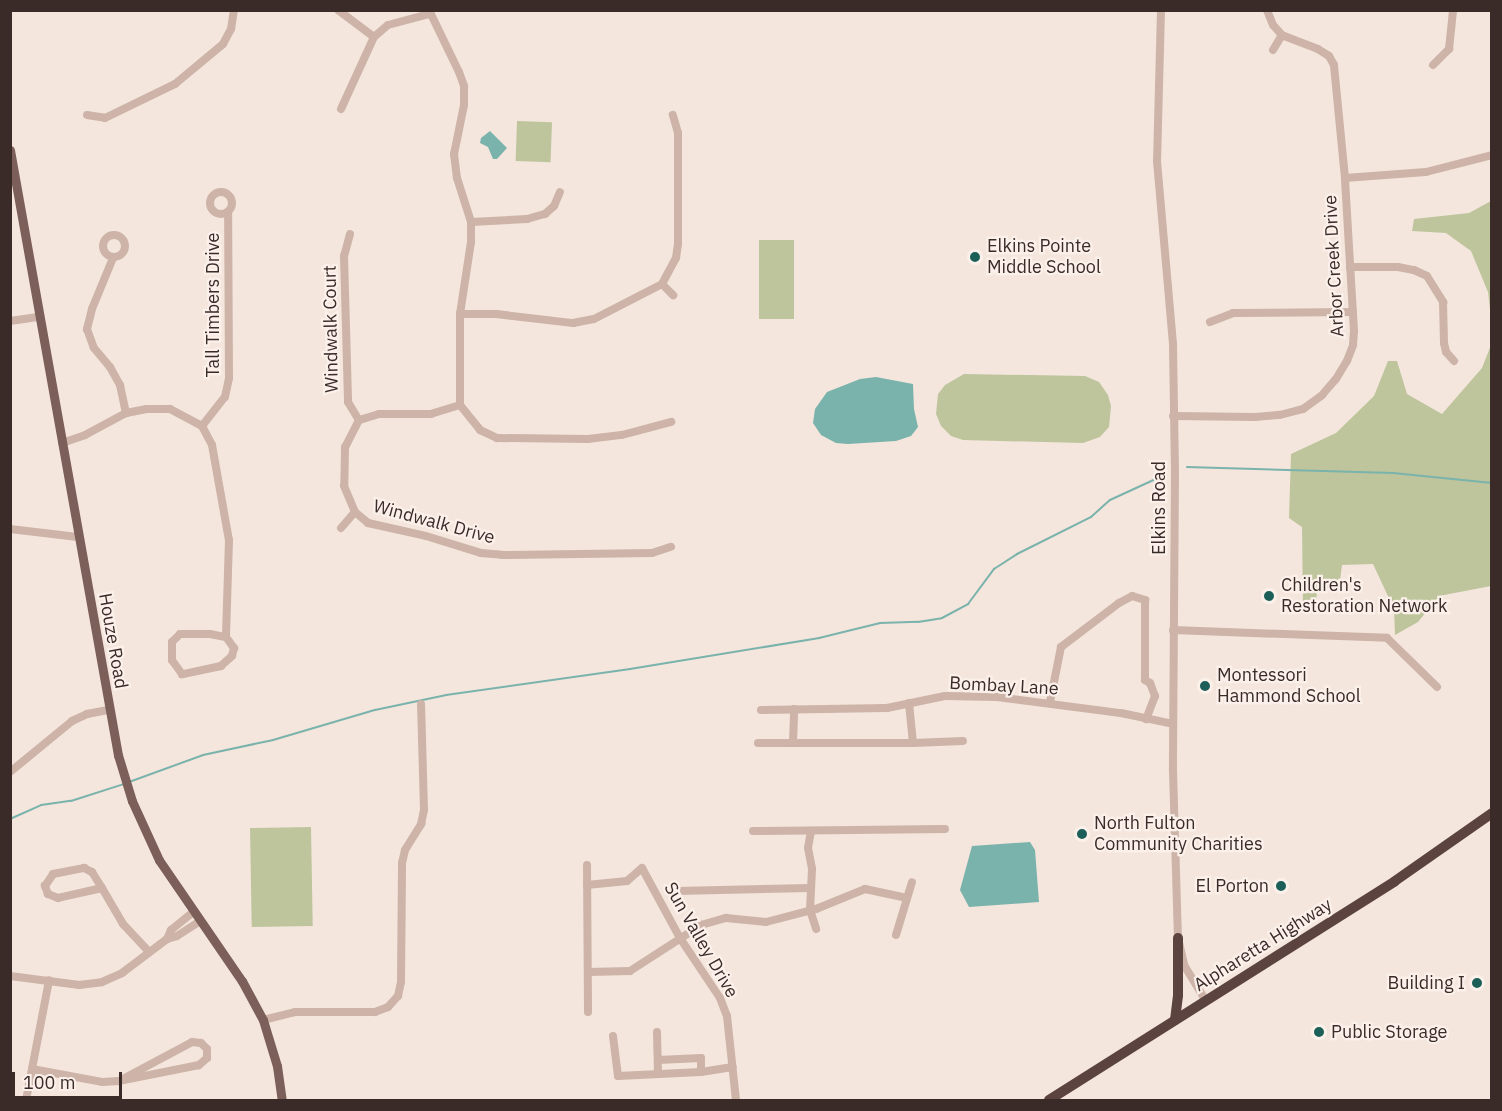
<!DOCTYPE html>
<html>
<head>
<meta charset="utf-8">
<style>
  body { margin:0 }
  #map { position:relative; width:1502px; height:1111px; overflow:hidden; background:#f4e6dd; font-family:"IBM Plex Sans",sans-serif }
  div>[style] { position:absolute }
  [style*='--x'] { left:calc(var(--x)*1px); top:calc(var(--y)*1px); width:calc(var(--w)*1px); rotate:calc(var(--a)*1deg) }
  .green>* { inset:0; background:#bec59c; transform-origin:0 0 }
  .water>* { inset:0; background:#7ab3ac }
  .stream>* { height:2px; margin:-1px; padding:0 1px; transform-origin:1px; border-radius:1px; background:#7ab3ac }
  .minor>* { height:8px; margin:-4px; padding:0 4px; transform-origin:4px; border-radius:4px; background:#cdb3a8 }
  .minor>.ring { margin:-4px; padding:0; box-sizing:content-box; background:none; border:8px solid #cdb3a8; border-radius:50% }
  .major>* { height:9px; margin:-4.5px; padding:0 4.5px; transform-origin:4.5px; border-radius:4.5px; background:#7d5f59 }
  .highway>* { height:10px; margin:-5px; padding:0 5px; transform-origin:5px; border-radius:5px; background:#5b433f }
  .dots>* { width:16px; height:16px; translate:-50% -50%; box-sizing:border-box; border:3px solid #fbf1ea; border-radius:50% }
  span { translate:-50% -50%; white-space:nowrap; text-align:center; line-height:1.15; -webkit-text-stroke:4.5px #fbf1ea; paint-order:stroke }
  .poi-label { font-size:18px; color:#3a2b29 }
  .left { translate:0 -50%; text-align:left }
  .right { translate:-100% -50%; text-align:right }
  .street-label { font-size:18px; color:#3a2b29 }
  .frame { position:absolute; inset:0; border:12px solid #3a2b29; pointer-events:none }
  .scale { position:absolute; left:12px; top:1072px; width:110px; height:27px; box-sizing:border-box; border:3px solid #3a2b29; border-top:0; padding-left:8px; font-size:18px; line-height:21px; white-space:nowrap; color:#3a2b29; -webkit-text-stroke:4px #fbf1ea; paint-order:stroke }
</style>
</head>
<body>
<div id="map">
  <div class="green">
    <i style="left:517px;top:121px;width:35px;height:40px;rotate:2deg"></i>
    <i style="clip-path:polygon(1491px 201px,1491px 318px,1488px 292px,1471px 251px,1446px 233px,1412px 231px,1414px 219px,1469px 213px)"></i>
    <i style="left:759px;top:240px;width:35px;height:79px"></i>
    <i style="clip-path:polygon(1491px 345px,1491px 586px,1439px 596px,1418px 622px,1395px 635px,1394px 609px,1373px 564px,1342px 565px,1339px 588px,1317px 588px,1316px 608px,1303px 609px,1302px 527px,1289px 518px,1291px 454px,1336px 433px,1374px 396px,1388px 361px,1397px 361px,1407px 394px,1442px 414px,1482px 368px)"></i>
    <i style="clip-path:polygon(964px 374px,1085px 376px,1099px 382px,1108px 395px,1111px 406px,1109px 427px,1100px 437px,1083px 443px,963px 440px,951px 436px,941px 426px,936px 414px,938px 394px,945px 385px)"></i>
    <i style="left:311px;top:827px;width:99px;height:61px;rotate:89deg"></i>
  </div>
  <div class="water">
    <i style="clip-path:polygon(490px 131px,507px 148px,497px 159px,493px 159px,488px 147px,480px 143px,481px 138px)"></i>
    <i style="clip-path:polygon(876px 377px,913px 384px,914px 409px,918px 427px,911px 436px,896px 441px,848px 444px,836px 443px,821px 435px,813px 423px,815px 409px,827px 392px,860px 379px)"></i>
    <i style="clip-path:polygon(1030px 842px,1035px 850px,1039px 902px,969px 907px,960px 890px,972px 846px)"></i>
  </div>
  <div class="stream">
    <i style="--x:1187;--y:467;--w:206;--a:1.7"></i>
    <i style="--x:1393;--y:473;--w:100;--a:5.8"></i>
    <i style="--x:129;--y:782;--w:79;--a:-20"></i>
    <i style="--x:203;--y:755;--w:72;--a:-12.1"></i>
    <i style="--x:273;--y:740;--w:106;--a:-16.4"></i>
    <i style="--x:375;--y:710;--w:73;--a:-11.9"></i>
    <i style="--x:446;--y:695;--w:186;--a:-8"></i>
    <i style="--x:630;--y:669;--w:192;--a:-9.3"></i>
    <i style="--x:819;--y:638;--w:63;--a:-13.8"></i>
    <i style="--x:880;--y:623;--w:38;--a:-2"></i>
    <i style="--x:918;--y:622;--w:24;--a:-9"></i>
    <i style="--x:942;--y:618;--w:30;--a:-28"></i>
    <i style="--x:968;--y:604;--w:44;--a:-53.4"></i>
    <i style="--x:994;--y:569;--w:27;--a:-33"></i>
    <i style="--x:1017;--y:554;--w:83;--a:-26.6"></i>
    <i style="--x:1091;--y:517;--w:25;--a:-42"></i>
    <i style="--x:1110;--y:500;--w:55;--a:-24.7"></i>
    <i style="--x:10;--y:819;--w:34;--a:-24"></i>
    <i style="--x:41;--y:805;--w:30;--a:-8"></i>
    <i style="--x:71;--y:801;--w:56;--a:-17.8"></i>
  </div>
  <div class="minor">
    <i style="--x:338;--y:10;--w:45;--a:36.9"></i>
    <i style="--x:429;--y:10;--w:69;--a:64.2"></i>
    <i style="--x:459;--y:72;--w:15;--a:70"></i>
    <i style="--x:464;--y:86;--w:19;--a:90"></i>
    <i style="--x:464;--y:105;--w:50;--a:101.5"></i>
    <i style="--x:454;--y:154;--w:24;--a:83"></i>
    <i style="--x:457;--y:178;--w:46;--a:72.3"></i>
    <i style="--x:471;--y:222;--w:20;--a:90"></i>
    <i style="--x:471;--y:242;--w:73;--a:98.7"></i>
    <i style="--x:460;--y:314;--w:91;--a:90"></i>
    <i style="--x:460;--y:405;--w:32;--a:51"></i>
    <i style="--x:480;--y:430;--w:19;--a:25"></i>
    <i style="--x:497;--y:438;--w:91;--a:0.6"></i>
    <i style="--x:588;--y:439;--w:34;--a:-7"></i>
    <i style="--x:622;--y:435;--w:51;--a:-14.9"></i>
    <i style="--x:1161;--y:10;--w:151;--a:91.5"></i>
    <i style="--x:1157;--y:161;--w:185;--a:85"></i>
    <i style="--x:1173;--y:345;--w:126;--a:89.1"></i>
    <i style="--x:1175;--y:471;--w:300;--a:90.4"></i>
    <i style="--x:1173;--y:771;--w:167;--a:88.3"></i>
    <i style="--x:1178;--y:938;--w:28;--a:77"></i>
    <i style="--x:1184;--y:965;--w:42;--a:58.6"></i>
    <i style="--x:1273;--y:50;--w:17;--a:-59"></i>
    <i style="--x:1433;--y:65;--w:23;--a:-45"></i>
    <i style="--x:1449;--y:49;--w:39;--a:-84"></i>
    <i style="--x:341;--y:109;--w:79;--a:-65.4"></i>
    <i style="--x:374;--y:37;--w:18;--a:-41"></i>
    <i style="--x:388;--y:25;--w:42;--a:-15"></i>
    <i style="--x:87;--y:115;--w:18;--a:9"></i>
    <i style="--x:105;--y:118;--w:78;--a:-25.9"></i>
    <i style="--x:175;--y:84;--w:62;--a:-39.8"></i>
    <i style="--x:223;--y:44;--w:17;--a:-62"></i>
    <i style="--x:231;--y:29;--w:19;--a:-81"></i>
    <i style="--x:1345;--y:178;--w:81;--a:-4.2"></i>
    <i style="--x:1426;--y:172;--w:68;--a:-14.4"></i>
    <i class="ring" style="left:210px;top:192px;width:14px;height:14px"></i>
    <i style="--x:471;--y:222;--w:56;--a:-3.1"></i>
    <i style="--x:527;--y:219;--w:19;--a:-16"></i>
    <i style="--x:545;--y:214;--w:12;--a:-42"></i>
    <i style="--x:554;--y:206;--w:15;--a:-67"></i>
    <i style="--x:350;--y:234;--w:23;--a:105"></i>
    <i style="--x:344;--y:256;--w:146;--a:88.4"></i>
    <i style="--x:348;--y:402;--w:21;--a:59"></i>
    <i class="ring" style="left:103px;top:235px;width:14px;height:14px"></i>
    <i style="--x:113;--y:258;--w:55;--a:112.4"></i>
    <i style="--x:92;--y:309;--w:21;--a:104"></i>
    <i style="--x:87;--y:329;--w:20;--a:70"></i>
    <i style="--x:94;--y:348;--w:25;--a:50"></i>
    <i style="--x:110;--y:367;--w:21;--a:61"></i>
    <i style="--x:120;--y:385;--w:29;--a:78"></i>
    <i style="--x:1350;--y:267;--w:48;--a:0"></i>
    <i style="--x:1398;--y:267;--w:16;--a:11"></i>
    <i style="--x:1414;--y:270;--w:14;--a:25"></i>
    <i style="--x:1427;--y:276;--w:31;--a:58"></i>
    <i style="--x:1443;--y:302;--w:41;--a:88.6"></i>
    <i style="--x:1444;--y:343;--w:9;--a:77"></i>
    <i style="--x:1446;--y:352;--w:12;--a:48"></i>
    <i style="--x:662;--y:284;--w:16;--a:45"></i>
    <i style="--x:460;--y:314;--w:36;--a:0"></i>
    <i style="--x:496;--y:314;--w:78;--a:6.7"></i>
    <i style="--x:573;--y:323;--w:21;--a:-11"></i>
    <i style="--x:594;--y:319;--w:76;--a:-27.2"></i>
    <i style="--x:662;--y:284;--w:30;--a:-62"></i>
    <i style="--x:676;--y:258;--w:14;--a:-82"></i>
    <i style="--x:678;--y:244;--w:111;--a:-90"></i>
    <i style="--x:678;--y:133;--w:19;--a:-106"></i>
    <i style="--x:10;--y:321;--w:30;--a:-8"></i>
    <i style="--x:1210;--y:322;--w:25;--a:-21"></i>
    <i style="--x:1233;--y:313;--w:120;--a:-0.5"></i>
    <i style="--x:460;--y:405;--w:30;--a:163"></i>
    <i style="--x:431;--y:414;--w:52;--a:180"></i>
    <i style="--x:379;--y:414;--w:21;--a:163"></i>
    <i style="--x:359;--y:420;--w:30;--a:117"></i>
    <i style="--x:345;--y:447;--w:39;--a:91"></i>
    <i style="--x:344;--y:486;--w:28;--a:67"></i>
    <i style="--x:355;--y:512;--w:17;--a:40"></i>
    <i style="--x:368;--y:523;--w:59;--a:12.6"></i>
    <i style="--x:426;--y:536;--w:58;--a:17.2"></i>
    <i style="--x:481;--y:553;--w:21;--a:5"></i>
    <i style="--x:502;--y:555;--w:150;--a:-0.8"></i>
    <i style="--x:652;--y:553;--w:20;--a:-18"></i>
    <i style="--x:1173;--y:416;--w:82;--a:0.7"></i>
    <i style="--x:1255;--y:417;--w:25;--a:-5"></i>
    <i style="--x:1280;--y:415;--w:24;--a:-15"></i>
    <i style="--x:1303;--y:409;--w:24;--a:-36"></i>
    <i style="--x:1322;--y:395;--w:21;--a:-49"></i>
    <i style="--x:1336;--y:379;--w:21;--a:-59"></i>
    <i style="--x:1347;--y:361;--w:17;--a:-69"></i>
    <i style="--x:1353;--y:345;--w:14;--a:-86"></i>
    <i style="--x:1354;--y:331;--w:153;--a:-93.4"></i>
    <i style="--x:1345;--y:178;--w:114;--a:-95.6"></i>
    <i style="--x:1334;--y:65;--w:10;--a:-119"></i>
    <i style="--x:1329;--y:56;--w:13;--a:-148"></i>
    <i style="--x:1318;--y:49;--w:39;--a:-159"></i>
    <i style="--x:1282;--y:35;--w:13;--a:-132"></i>
    <i style="--x:1273;--y:25;--w:16;--a:-112"></i>
    <i style="--x:202;--y:426;--w:37;--a:-52"></i>
    <i style="--x:225;--y:397;--w:19;--a:-78"></i>
    <i style="--x:229;--y:378;--w:166;--a:-90.3"></i>
    <i style="--x:62;--y:443;--w:24;--a:-19"></i>
    <i style="--x:85;--y:435;--w:47;--a:-28.2"></i>
    <i style="--x:126;--y:413;--w:21;--a:-11"></i>
    <i style="--x:147;--y:409;--w:23;--a:0"></i>
    <i style="--x:170;--y:409;--w:36;--a:28"></i>
    <i style="--x:202;--y:426;--w:21;--a:62"></i>
    <i style="--x:212;--y:445;--w:97;--a:79.9"></i>
    <i style="--x:229;--y:540;--w:97;--a:91.8"></i>
    <i style="--x:341;--y:528;--w:21;--a:-49"></i>
    <i style="--x:10;--y:529;--w:68;--a:6.7"></i>
    <i style="--x:1173;--y:630;--w:214;--a:2.1"></i>
    <i style="--x:1387;--y:638;--w:70;--a:44.4"></i>
    <i style="--x:180;--y:634;--w:30;--a:0"></i>
    <i style="--x:210;--y:634;--w:16;--a:11"></i>
    <i style="--x:226;--y:637;--w:14;--a:54"></i>
    <i style="--x:234;--y:648;--w:8;--a:104"></i>
    <i style="--x:232;--y:656;--w:15;--a:138"></i>
    <i style="--x:221;--y:666;--w:40;--a:168"></i>
    <i style="--x:182;--y:674;--w:17;--a:-126"></i>
    <i style="--x:172;--y:660;--w:18;--a:-90"></i>
    <i style="--x:172;--y:642;--w:11;--a:-45"></i>
    <i style="--x:1050;--y:702;--w:56;--a:-78.7"></i>
    <i style="--x:1061;--y:647;--w:73;--a:-37.2"></i>
    <i style="--x:1119;--y:603;--w:15;--a:-28"></i>
    <i style="--x:1132;--y:596;--w:14;--a:17"></i>
    <i style="--x:1145;--y:600;--w:80;--a:90"></i>
    <i style="--x:1145;--y:680;--w:6;--a:31"></i>
    <i style="--x:1150;--y:683;--w:14;--a:69"></i>
    <i style="--x:1155;--y:696;--w:25;--a:111"></i>
    <i style="--x:909;--y:703;--w:40;--a:84.3"></i>
    <i style="--x:913;--y:743;--w:50;--a:-2.3"></i>
    <i style="--x:761;--y:710;--w:126;--a:-0.9"></i>
    <i style="--x:887;--y:708;--w:59;--a:-11.7"></i>
    <i style="--x:945;--y:696;--w:52;--a:1.1"></i>
    <i style="--x:997;--y:697;--w:125;--a:7.4"></i>
    <i style="--x:1121;--y:713;--w:53;--a:11.9"></i>
    <i style="--x:758;--y:743;--w:155;--a:0"></i>
    <i style="--x:793;--y:743;--w:34;--a:-88"></i>
    <i style="--x:10;--y:772;--w:80;--a:-39.4"></i>
    <i style="--x:72;--y:721;--w:17;--a:-25"></i>
    <i style="--x:87;--y:714;--w:21;--a:-11"></i>
    <i style="--x:753;--y:831;--w:192;--a:-0.6"></i>
    <i style="--x:811;--y:831;--w:17;--a:100"></i>
    <i style="--x:808;--y:848;--w:21;--a:79"></i>
    <i style="--x:812;--y:869;--w:41;--a:92.8"></i>
    <i style="--x:810;--y:910;--w:20;--a:72"></i>
    <i style="--x:587;--y:865;--w:147;--a:89.6"></i>
    <i style="--x:84;--y:868;--w:9;--a:27"></i>
    <i style="--x:92;--y:872;--w:19;--a:58"></i>
    <i style="--x:102;--y:888;--w:45;--a:167.2"></i>
    <i style="--x:58;--y:898;--w:11;--a:-158"></i>
    <i style="--x:48;--y:894;--w:9;--a:-111"></i>
    <i style="--x:45;--y:886;--w:14;--a:-56"></i>
    <i style="--x:53;--y:874;--w:32;--a:-11"></i>
    <i style="--x:587;--y:885;--w:40;--a:-5.7"></i>
    <i style="--x:627;--y:881;--w:20;--a:-41"></i>
    <i style="--x:642;--y:868;--w:80;--a:61.5"></i>
    <i style="--x:680;--y:938;--w:72;--a:56.3"></i>
    <i style="--x:720;--y:998;--w:19;--a:69"></i>
    <i style="--x:727;--y:1016;--w:84;--a:83.9"></i>
    <i style="--x:102;--y:888;--w:42;--a:59.7"></i>
    <i style="--x:123;--y:924;--w:38;--a:47"></i>
    <i style="--x:676;--y:891;--w:135;--a:-1.3"></i>
    <i style="--x:896;--y:935;--w:55;--a:-73.2"></i>
    <i style="--x:167;--y:939;--w:10;--a:-66"></i>
    <i style="--x:171;--y:930;--w:28;--a:-39"></i>
    <i style="--x:588;--y:972;--w:42;--a:-1.4"></i>
    <i style="--x:630;--y:971;--w:85;--a:-32.9"></i>
    <i style="--x:701;--y:925;--w:26;--a:-16"></i>
    <i style="--x:726;--y:918;--w:40;--a:5.7"></i>
    <i style="--x:766;--y:922;--w:52;--a:-14.6"></i>
    <i style="--x:816;--y:909;--w:53;--a:-22.2"></i>
    <i style="--x:865;--y:889;--w:43;--a:12.1"></i>
    <i style="--x:10;--y:976;--w:70;--a:7.4"></i>
    <i style="--x:79;--y:985;--w:23;--a:-7"></i>
    <i style="--x:102;--y:982;--w:22;--a:-24"></i>
    <i style="--x:122;--y:973;--w:56;--a:-37.1"></i>
    <i style="--x:167;--y:939;--w:10;--a:-17"></i>
    <i style="--x:177;--y:936;--w:27;--a:-33"></i>
    <i style="--x:263;--y:1020;--w:33;--a:-14"></i>
    <i style="--x:295;--y:1012;--w:80;--a:0"></i>
    <i style="--x:375;--y:1012;--w:14;--a:-21"></i>
    <i style="--x:388;--y:1007;--w:15;--a:-48"></i>
    <i style="--x:398;--y:996;--w:14;--a:-78"></i>
    <i style="--x:401;--y:982;--w:119;--a:-89.5"></i>
    <i style="--x:402;--y:863;--w:13;--a:-77"></i>
    <i style="--x:405;--y:850;--w:31;--a:-58"></i>
    <i style="--x:421;--y:824;--w:14;--a:-78"></i>
    <i style="--x:424;--y:810;--w:106;--a:-91.6"></i>
    <i style="--x:657;--y:1032;--w:42;--a:88.6"></i>
    <i style="--x:613;--y:1036;--w:40;--a:82.9"></i>
    <i style="--x:618;--y:1076;--w:83;--a:-2.8"></i>
    <i style="--x:701;--y:1072;--w:32;--a:-9"></i>
    <i style="--x:192;--y:1042;--w:9;--a:6"></i>
    <i style="--x:201;--y:1043;--w:8;--a:45"></i>
    <i style="--x:207;--y:1049;--w:9;--a:90"></i>
    <i style="--x:207;--y:1058;--w:11;--a:139"></i>
    <i style="--x:199;--y:1065;--w:82;--a:168.7"></i>
    <i style="--x:119;--y:1081;--w:83;--a:-28.1"></i>
    <i style="--x:658;--y:1060;--w:43;--a:-2.7"></i>
    <i style="--x:701;--y:1058;--w:14;--a:90"></i>
    <i style="--x:32;--y:1069;--w:71;--a:10.5"></i>
    <i style="--x:102;--y:1082;--w:17;--a:-3"></i>
    <i style="--x:26;--y:1100;--w:122;--a:-79.1"></i>
  </div>
  <div class="major">
    <i style="--x:10;--y:150;--w:615;--a:79.88"></i>
    <i style="--x:118;--y:755;--w:48;--a:73.1"></i>
    <i style="--x:132;--y:801;--w:65;--a:65.4"></i>
    <i style="--x:159;--y:860;--w:147;--a:55.6"></i>
    <i style="--x:242;--y:981;--w:44;--a:61.7"></i>
    <i style="--x:263;--y:1020;--w:48;--a:73.1"></i>
    <i style="--x:277;--y:1066;--w:34;--a:82"></i>
  </div>
  <div class="highway">
    <i style="--x:1175;--y:1020;--w:25;--a:-83"></i>
    <i style="--x:1178;--y:995;--w:57;--a:-90"></i>
    <i style="--x:1049;--y:1100;--w:409;--a:-32.3"></i>
    <i style="--x:1395;--y:881;--w:118;--a:-35"></i>
  </div>
  <div class="dots">
    <i style="left:975px;top:257px;background:#1b5f58"></i>
    <i style="left:1269px;top:596px;background:#1b5f58"></i>
    <i style="left:1205px;top:686px;background:#1b5f58"></i>
    <i style="left:1082px;top:834px;background:#1b5f58"></i>
    <i style="left:1281px;top:886px;background:#1b5f58"></i>
    <i style="left:1477px;top:983px;background:#1b5f58"></i>
    <i style="left:1319px;top:1032px;background:#1b5f58"></i>
  </div>
  <div class="poi-label">
    <span class="left" style="left:987px;top:257px">Elkins Pointe<br>Middle School</span>
    <span class="left" style="left:1281px;top:596px">Children's<br>Restoration Network</span>
    <span class="left" style="left:1217px;top:686px">Montessori<br>Hammond School</span>
    <span class="left" style="left:1094px;top:834px">North Fulton<br>Community Charities</span>
    <span class="right" style="left:1269px;top:886px">El Porton</span>
    <span class="right" style="left:1465px;top:983px">Building I</span>
    <span class="left" style="left:1331px;top:1032px">Public Storage</span>
  </div>
  <div class="street-label">
    <span style="left:1334px;top:266px;rotate:-93deg">Arbor Creek Drive</span>
    <span style="left:213px;top:305px;rotate:-90deg">Tall Timbers Drive</span>
    <span style="left:331px;top:329px;rotate:-91deg">Windwalk Court</span>
    <span style="left:1159px;top:508px;rotate:-90deg">Elkins Road</span>
    <span style="left:434px;top:522px;rotate:15deg">Windwalk Drive</span>
    <span style="left:113px;top:641px;rotate:80deg">Houze Road</span>
    <span style="left:1004px;top:686px;rotate:3deg">Bombay Lane</span>
    <span style="left:701px;top:940px;rotate:60deg">Sun Valley Drive</span>
    <span style="left:1263px;top:945px;rotate:-32deg">Alpharetta Highway</span>
  </div>
  <div class="frame"></div>
  <div class="scale">100 m</div>
</div>
</body>
</html>
